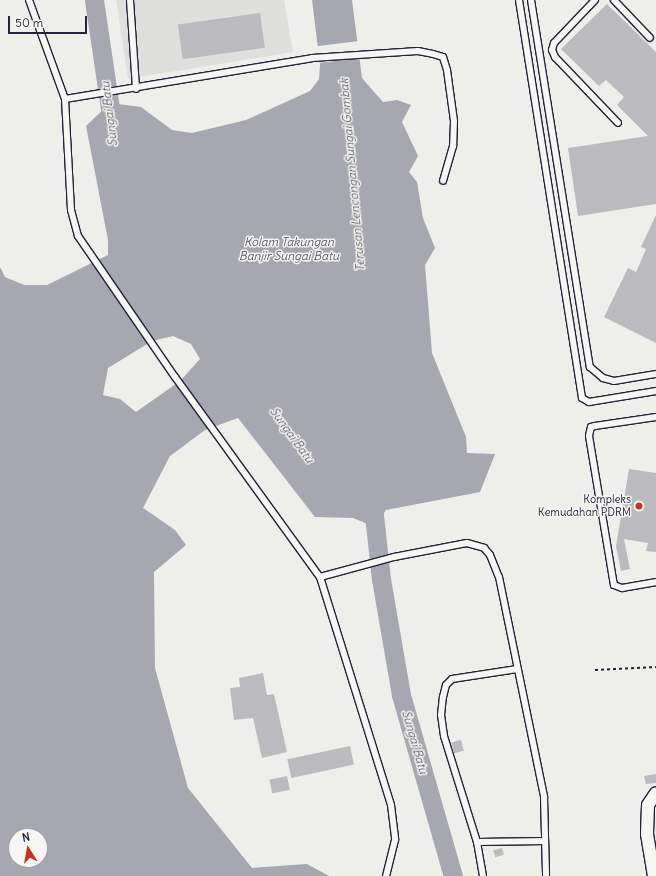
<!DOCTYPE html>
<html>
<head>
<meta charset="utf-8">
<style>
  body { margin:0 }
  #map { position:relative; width:656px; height:876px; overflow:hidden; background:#eeeeeb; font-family:Delius,sans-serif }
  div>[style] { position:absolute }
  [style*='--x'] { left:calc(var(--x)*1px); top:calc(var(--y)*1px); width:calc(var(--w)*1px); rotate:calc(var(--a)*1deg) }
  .built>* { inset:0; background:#dfdfde }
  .water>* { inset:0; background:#a7a7af }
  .pier>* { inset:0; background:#eeeeeb; transform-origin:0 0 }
  .river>* { height:19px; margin:-9.5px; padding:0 9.5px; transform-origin:9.5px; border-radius:9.5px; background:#a7a7af }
  .building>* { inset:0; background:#bbbbbf; transform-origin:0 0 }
  .path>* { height:2px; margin-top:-1px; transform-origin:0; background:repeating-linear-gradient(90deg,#22223b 0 3px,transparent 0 6px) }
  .roads { filter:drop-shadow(1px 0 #22223b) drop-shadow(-1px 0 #22223b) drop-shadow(0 1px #22223b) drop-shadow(0 -1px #22223b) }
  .lane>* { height:6px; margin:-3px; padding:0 3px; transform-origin:3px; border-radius:3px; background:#f6f6f2 }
  .street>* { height:12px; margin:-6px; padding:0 6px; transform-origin:6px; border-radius:6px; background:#f6f6f2 }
  .dots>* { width:11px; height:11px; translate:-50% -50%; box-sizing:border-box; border:2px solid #f6f6f2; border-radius:50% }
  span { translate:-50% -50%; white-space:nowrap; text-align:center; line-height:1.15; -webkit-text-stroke:3px #f6f6f2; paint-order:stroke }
  .poi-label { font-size:11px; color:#22223b }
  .right { translate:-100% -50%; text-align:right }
  .water-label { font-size:12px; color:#575769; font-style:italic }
  .north { position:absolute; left:8px; top:828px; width:40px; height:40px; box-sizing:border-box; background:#f6f6f2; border:1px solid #a1a1a9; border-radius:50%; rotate:349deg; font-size:11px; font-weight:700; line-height:16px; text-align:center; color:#22223b }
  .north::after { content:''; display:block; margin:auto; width:14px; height:18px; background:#c8321e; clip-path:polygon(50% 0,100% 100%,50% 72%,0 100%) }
  .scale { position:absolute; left:8px; top:16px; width:79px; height:18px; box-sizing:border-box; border:2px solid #22223b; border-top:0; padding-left:5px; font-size:12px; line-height:14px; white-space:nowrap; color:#22223b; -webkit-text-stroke:3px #f6f6f2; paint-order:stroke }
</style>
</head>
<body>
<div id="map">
  <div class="built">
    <i style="clip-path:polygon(116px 0,284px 0,293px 52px,128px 79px)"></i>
  </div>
  <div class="water">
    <i style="clip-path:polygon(evenodd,312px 0,352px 0,362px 78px,383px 102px,397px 100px,411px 105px,402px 122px,418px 156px,409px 172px,417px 182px,423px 218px,435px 248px,425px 265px,432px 353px,466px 437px,467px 453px,495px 454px,480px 492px,386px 510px,375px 527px,353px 518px,315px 517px,238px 418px,205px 430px,170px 456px,143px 508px,175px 530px,186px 545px,154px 572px,155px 668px,188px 788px,252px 868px,307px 864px,329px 876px,0 876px,0 267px,5px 277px,24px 285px,47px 285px,108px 255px,108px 240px,86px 126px,110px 103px,141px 107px,172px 130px,192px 133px,246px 120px,310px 91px,319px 79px,320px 65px,312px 0,173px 336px,191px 344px,200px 359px,180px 381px,136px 412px,120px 399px,103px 395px,108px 368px,152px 341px,173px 336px,312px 0,16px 836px,40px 836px,40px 860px,16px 860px,16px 836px)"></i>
  </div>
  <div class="pier">
    <i style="left:359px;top:41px;width:17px;height:43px;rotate:83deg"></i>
  </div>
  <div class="river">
    <i style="--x:94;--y:0;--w:130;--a:81.6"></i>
    <i style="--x:363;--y:508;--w:13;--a:32"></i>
    <i style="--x:374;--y:515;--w:64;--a:83.8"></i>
    <i style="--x:381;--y:579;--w:118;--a:80.2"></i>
    <i style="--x:401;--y:695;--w:188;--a:74"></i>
  </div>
  <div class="building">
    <i style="clip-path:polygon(607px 4px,656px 52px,656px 204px,578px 216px,568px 148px,648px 136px,617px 105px,624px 97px,606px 80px,599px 86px,561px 49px)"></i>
    <i style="left:260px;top:13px;width:35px;height:83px;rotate:82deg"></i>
    <i style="clip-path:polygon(656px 215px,656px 343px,604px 317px,628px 268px,636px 272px,646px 249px,641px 247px)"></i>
    <i style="clip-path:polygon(629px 469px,656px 473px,656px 552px,646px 551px,648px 543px,624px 539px,630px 569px,621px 571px,616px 546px)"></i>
    <i style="clip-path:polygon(263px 673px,267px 695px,274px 694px,287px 752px,262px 758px,253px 718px,234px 720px,230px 688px,240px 687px,239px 678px)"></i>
    <i style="left:461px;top:740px;width:11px;height:10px;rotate:75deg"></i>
    <i style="left:350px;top:746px;width:19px;height:64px;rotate:78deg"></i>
    <i style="clip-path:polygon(656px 774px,656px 783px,646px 784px,644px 776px)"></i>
    <i style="left:287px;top:776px;width:14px;height:18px;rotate:78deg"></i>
    <i style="left:502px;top:848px;width:7px;height:9px;rotate:74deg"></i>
  </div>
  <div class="path">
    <i style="--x:595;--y:670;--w:61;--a:-2.8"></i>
  </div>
  <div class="roads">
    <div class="lane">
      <i style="--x:29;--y:0;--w:105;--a:70"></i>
      <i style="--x:65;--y:99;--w:111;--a:86.9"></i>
      <i style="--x:71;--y:210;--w:27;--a:75"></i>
      <i style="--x:78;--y:236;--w:171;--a:55.5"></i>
      <i style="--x:175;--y:377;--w:247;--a:54.1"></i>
      <i style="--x:320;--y:577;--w:239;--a:72.7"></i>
      <i style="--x:391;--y:805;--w:35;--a:83"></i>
      <i style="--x:395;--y:840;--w:37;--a:104"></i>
      <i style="--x:130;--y:0;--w:89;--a:86.1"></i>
      <i style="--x:519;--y:0;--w:403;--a:81"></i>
      <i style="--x:582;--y:398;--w:8;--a:30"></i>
      <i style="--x:589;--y:402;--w:68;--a:-9.3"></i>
      <i style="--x:531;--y:0;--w:372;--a:80.9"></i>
      <i style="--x:590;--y:367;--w:17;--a:40"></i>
      <i style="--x:603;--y:378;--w:11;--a:15"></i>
      <i style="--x:614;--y:381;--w:43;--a:-9.5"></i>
      <i style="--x:595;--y:0;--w:59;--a:133.6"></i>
      <i style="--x:554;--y:43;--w:7;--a:106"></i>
      <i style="--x:552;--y:50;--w:8;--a:67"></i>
      <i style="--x:555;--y:57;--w:91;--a:46.3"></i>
      <i style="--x:614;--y:0;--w:52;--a:46.5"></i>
      <i style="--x:65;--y:99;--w:250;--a:-9.4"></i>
      <i style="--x:312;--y:58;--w:106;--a:-3.8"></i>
      <i style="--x:418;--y:51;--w:15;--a:11"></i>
      <i style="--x:433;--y:54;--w:10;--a:17"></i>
      <i style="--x:443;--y:57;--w:14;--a:73"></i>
      <i style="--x:447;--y:70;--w:51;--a:82.2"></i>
      <i style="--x:454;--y:121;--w:25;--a:92"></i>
      <i style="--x:453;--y:146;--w:36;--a:106"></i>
      <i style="--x:656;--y:417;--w:62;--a:171.6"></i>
      <i style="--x:595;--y:426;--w:4;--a:166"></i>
      <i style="--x:591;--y:427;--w:9;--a:103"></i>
      <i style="--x:589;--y:436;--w:151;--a:80.5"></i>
      <i style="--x:614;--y:585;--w:9;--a:21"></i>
      <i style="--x:622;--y:588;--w:35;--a:-10"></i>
      <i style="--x:320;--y:577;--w:77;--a:-15.1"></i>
      <i style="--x:394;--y:557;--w:74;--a:-10.9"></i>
      <i style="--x:467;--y:543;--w:18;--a:16"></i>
      <i style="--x:484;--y:548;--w:9;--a:49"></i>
      <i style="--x:490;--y:555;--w:24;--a:68"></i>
      <i style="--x:499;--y:577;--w:225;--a:78.4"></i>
      <i style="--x:544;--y:797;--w:79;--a:88.5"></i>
      <i style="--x:477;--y:842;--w:68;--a:-0.8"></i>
      <i style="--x:483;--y:876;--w:35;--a:-100"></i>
      <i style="--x:477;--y:842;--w:111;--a:-107.3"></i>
      <i style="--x:444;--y:736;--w:21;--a:-98"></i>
      <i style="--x:441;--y:715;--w:18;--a:-84"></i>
      <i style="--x:443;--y:697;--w:12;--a:-76"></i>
      <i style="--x:446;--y:685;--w:8;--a:-45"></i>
      <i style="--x:452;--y:679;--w:66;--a:-8.7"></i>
    </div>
    <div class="street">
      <i style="--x:654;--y:876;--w:43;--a:-99.5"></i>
      <i style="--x:647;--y:834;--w:29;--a:-88"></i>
      <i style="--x:648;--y:805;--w:14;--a:-56"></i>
    </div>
  </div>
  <div class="dots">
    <i style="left:639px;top:506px;background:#c8321e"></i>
  </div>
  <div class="poi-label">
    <span class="right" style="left:631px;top:506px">Kompleks<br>Kemudahan PDRM</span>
  </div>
  <div class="water-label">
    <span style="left:109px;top:114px;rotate:-97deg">Sungai Batu</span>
    <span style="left:352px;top:175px;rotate:-95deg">Terusan Lencongan Sungai Gombak</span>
    <span style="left:289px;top:249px">Kolam Takungan<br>Banjir Sungai Batu</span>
    <span style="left:292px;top:435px;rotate:54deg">Sungai Batu</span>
    <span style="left:415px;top:742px;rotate:74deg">Sungai Batu</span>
  </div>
  <div class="north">N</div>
  <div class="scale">50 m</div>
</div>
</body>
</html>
